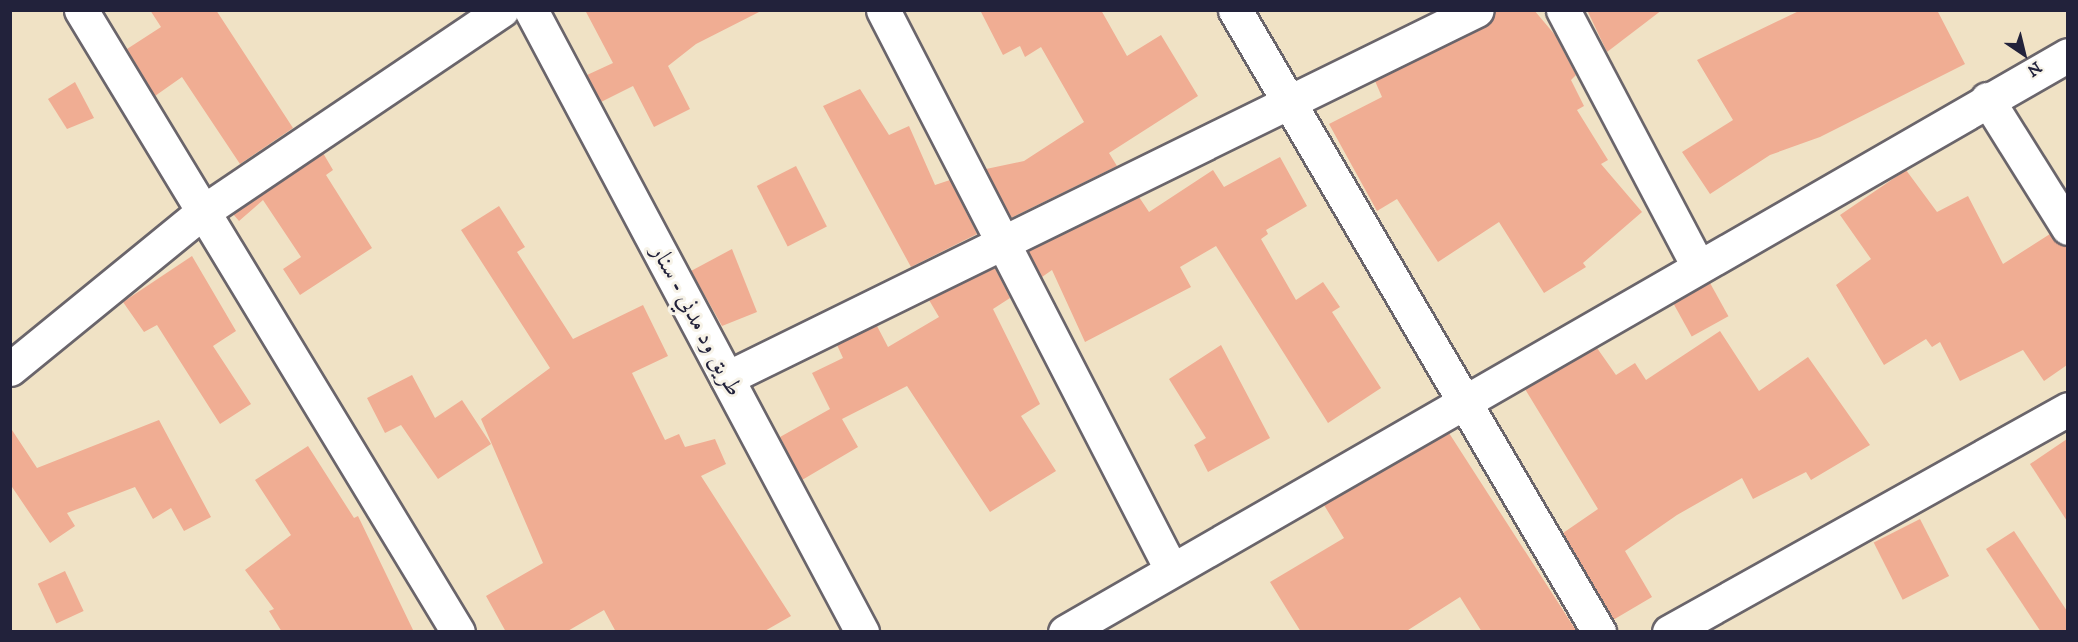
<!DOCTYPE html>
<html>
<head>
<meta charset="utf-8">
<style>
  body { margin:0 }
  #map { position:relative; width:2078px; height:642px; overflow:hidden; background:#f0e2c5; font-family:"IM FELL DW Pica",Amiri,serif }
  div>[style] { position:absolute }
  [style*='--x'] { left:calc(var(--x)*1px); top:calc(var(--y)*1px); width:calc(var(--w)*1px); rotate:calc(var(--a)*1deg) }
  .building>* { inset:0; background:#f0ad93; transform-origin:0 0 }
  .roads { filter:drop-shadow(2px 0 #6a656b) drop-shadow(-2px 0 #6a656b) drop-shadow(0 2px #6a656b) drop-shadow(0 -2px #6a656b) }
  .minor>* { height:33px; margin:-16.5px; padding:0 16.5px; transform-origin:16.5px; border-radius:16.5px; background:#fff }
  span { translate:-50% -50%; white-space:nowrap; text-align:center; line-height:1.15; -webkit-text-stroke:6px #f7f3e8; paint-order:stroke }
  .street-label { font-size:24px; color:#22223b }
  .frame { position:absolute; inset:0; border:12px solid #22223b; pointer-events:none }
  .north { position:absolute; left:1994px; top:24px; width:60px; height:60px; -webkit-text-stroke:4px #f7f3e8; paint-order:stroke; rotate:145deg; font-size:16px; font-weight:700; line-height:24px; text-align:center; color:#22223b }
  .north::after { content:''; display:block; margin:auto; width:21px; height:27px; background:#22223b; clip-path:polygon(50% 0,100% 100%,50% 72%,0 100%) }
</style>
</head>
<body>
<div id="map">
  <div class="building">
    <i style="clip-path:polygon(150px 10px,216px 10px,293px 128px,240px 164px,182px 77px,155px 96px,127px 49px,161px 27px)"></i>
    <i style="clip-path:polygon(585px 10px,763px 10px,696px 44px,668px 66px,690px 109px,654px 127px,633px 86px,601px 102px,587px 75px,613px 63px)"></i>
    <i style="clip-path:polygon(980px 10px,1101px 10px,1127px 56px,1161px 35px,1198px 96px,1109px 153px,1117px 166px,1011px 218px,986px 169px,1024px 161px,1084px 122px,1041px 47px,1025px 57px,1020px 46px,1003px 55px)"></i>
    <i style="clip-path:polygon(1496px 10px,1534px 10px,1555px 35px,1576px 75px,1571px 80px,1584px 106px,1577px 110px,1608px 160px,1601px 164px,1642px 212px,1583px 263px,1586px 267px,1544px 293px,1499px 222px,1438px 262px,1397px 199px,1377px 211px,1329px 124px,1382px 97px,1375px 81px,1485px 27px)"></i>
    <i style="clip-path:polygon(1587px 10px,1662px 10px,1607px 52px)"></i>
    <i style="clip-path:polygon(1801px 10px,1937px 10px,1965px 64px,1820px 137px,1770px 155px,1710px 194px,1682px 152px,1733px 120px,1697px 60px)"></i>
    <i style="clip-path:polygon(75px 82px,94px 118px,67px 129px,48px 99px)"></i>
    <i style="clip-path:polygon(860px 89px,889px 135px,909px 126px,935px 185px,950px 180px,977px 234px,911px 267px,823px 106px)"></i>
    <i style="clip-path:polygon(323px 153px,333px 170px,326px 175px,372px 248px,300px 295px,283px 269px,301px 257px,263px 200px,239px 221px,233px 214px)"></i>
    <i style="clip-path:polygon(1280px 157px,1307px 206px,1266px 230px,1268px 234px,1261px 239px,1296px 300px,1323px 282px,1340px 307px,1332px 312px,1381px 388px,1328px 423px,1216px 246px,1180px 267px,1191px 287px,1085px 342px,1052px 270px,1042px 277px,1028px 251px,1139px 197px,1149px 212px,1213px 170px,1224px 187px)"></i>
    <i style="left:796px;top:166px;width:68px;height:44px;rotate:63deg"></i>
    <i style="clip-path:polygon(1906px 170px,1937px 212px,1968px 196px,2003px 264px,2050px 234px,2067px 247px,2067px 365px,2044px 381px,2023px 350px,1960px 381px,1940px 342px,1932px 347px,1926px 339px,1884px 365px,1836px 285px,1871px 259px,1840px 215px)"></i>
    <i style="clip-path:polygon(499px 206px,525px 247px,517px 252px,573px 339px,643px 305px,668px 356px,632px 373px,665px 440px,679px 434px,685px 447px,715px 439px,726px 464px,701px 476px,791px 616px,763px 632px,616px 632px,604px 610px,566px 632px,506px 632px,486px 596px,543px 563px,481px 419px,550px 368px,461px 230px)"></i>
    <i style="clip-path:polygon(732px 249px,757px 312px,722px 326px,691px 271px)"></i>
    <i style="clip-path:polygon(192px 256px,236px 331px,213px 346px,251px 404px,220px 424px,157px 325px,144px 332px,123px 302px)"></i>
    <i style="clip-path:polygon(995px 268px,1010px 298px,993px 309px,1040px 404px,1021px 416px,1056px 471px,990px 512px,907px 386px,842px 419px,858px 447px,802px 480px,780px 437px,830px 409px,812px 373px,843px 358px,837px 345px,877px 326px,888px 347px,939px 317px,929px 300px)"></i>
    <i style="left:1710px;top:283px;width:38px;height:42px;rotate:61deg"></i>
    <i style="clip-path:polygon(1720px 331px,1759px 391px,1808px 357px,1870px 445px,1811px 480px,1806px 472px,1753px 499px,1742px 478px,1677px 515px,1625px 551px,1652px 597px,1613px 620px,1563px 533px,1598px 509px,1525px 389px,1597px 348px,1616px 375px,1635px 363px,1646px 380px)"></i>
    <i style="clip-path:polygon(1221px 345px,1270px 438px,1208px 472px,1194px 445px,1206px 438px,1169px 379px)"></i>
    <i style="clip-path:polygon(412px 375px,435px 418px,462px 400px,491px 444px,438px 479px,401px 425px,385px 433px,367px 398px)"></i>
    <i style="clip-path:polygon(159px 420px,211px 517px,184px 531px,171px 508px,153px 519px,135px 487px,67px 513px,75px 526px,50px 543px,10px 484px,10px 427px,37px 468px)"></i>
    <i style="clip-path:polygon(1449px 433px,1577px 632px,1482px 632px,1460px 597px,1405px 632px,1301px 632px,1270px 582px,1344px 538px,1324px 505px)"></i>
    <i style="clip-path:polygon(2067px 439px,2067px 521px,2030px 464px)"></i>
    <i style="clip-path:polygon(308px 446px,354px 518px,358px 516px,414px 632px,282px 632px,269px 611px,274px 609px,245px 570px,291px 535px,255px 480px)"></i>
    <i style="left:1920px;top:519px;width:64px;height:52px;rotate:63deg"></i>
    <i style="clip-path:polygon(2014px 531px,2067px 611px,2067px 632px,2041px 632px,1986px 549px)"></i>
    <i style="left:65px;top:571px;width:44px;height:30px;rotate:65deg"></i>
  </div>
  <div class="roads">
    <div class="minor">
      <i style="--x:81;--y:10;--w:727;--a:58.78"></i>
      <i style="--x:531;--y:10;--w:705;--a:61.98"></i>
      <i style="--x:883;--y:10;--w:629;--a:62.74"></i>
      <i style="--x:1235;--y:10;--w:721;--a:59.66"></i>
      <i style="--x:1563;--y:10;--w:287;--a:62.2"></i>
      <i style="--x:1987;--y:99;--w:152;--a:57.9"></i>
      <i style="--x:10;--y:369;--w:247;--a:-39.2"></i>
      <i style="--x:201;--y:213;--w:363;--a:-34"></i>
      <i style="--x:727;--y:378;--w:835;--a:-26.14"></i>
      <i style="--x:1065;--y:632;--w:1157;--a:-29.91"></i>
      <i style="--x:1669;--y:632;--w:457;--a:-29.2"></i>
    </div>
  </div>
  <div class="street-label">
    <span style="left:696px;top:321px;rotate:62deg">طريق ود مدني - سنار</span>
  </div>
  <div class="frame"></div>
  <div class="north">N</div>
</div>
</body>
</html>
